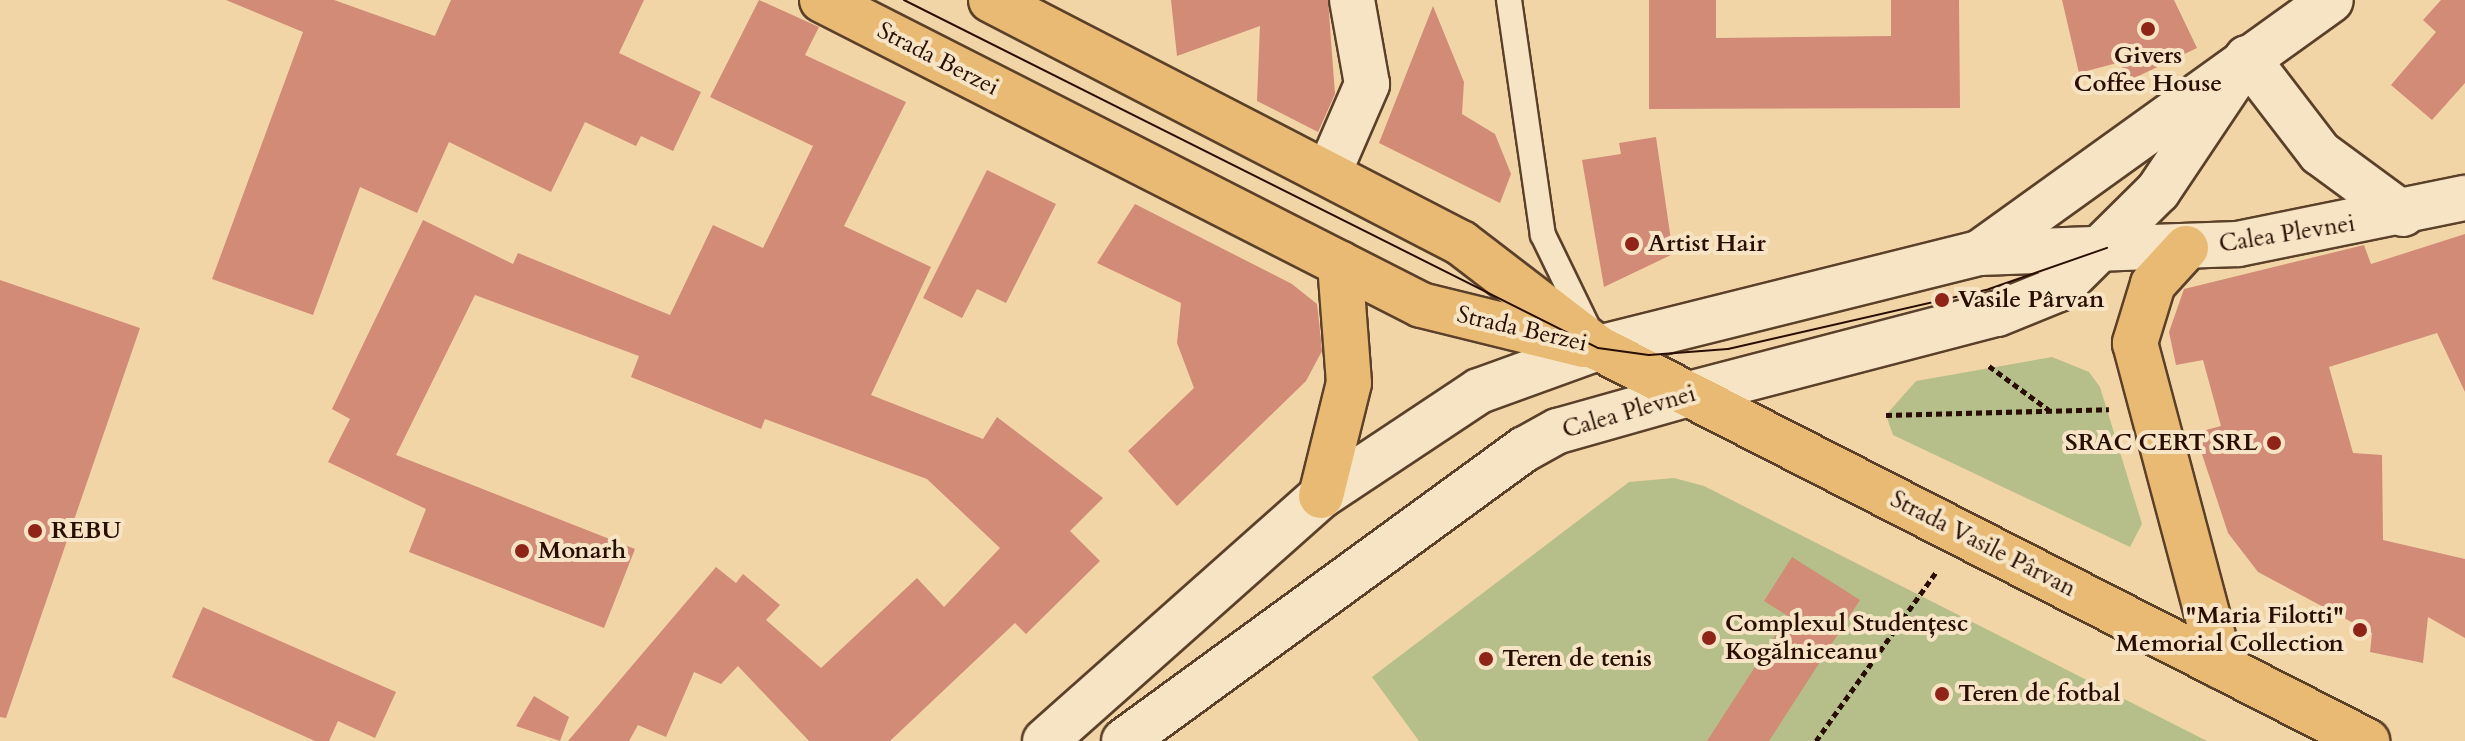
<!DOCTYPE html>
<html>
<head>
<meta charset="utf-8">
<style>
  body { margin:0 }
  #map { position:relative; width:2465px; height:741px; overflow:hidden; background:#f2d5a6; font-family:Cardo,serif }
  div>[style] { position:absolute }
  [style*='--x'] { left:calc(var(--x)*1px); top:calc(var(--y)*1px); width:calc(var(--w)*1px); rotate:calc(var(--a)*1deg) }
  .green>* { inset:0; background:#b6be8a }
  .building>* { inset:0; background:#d18b77 }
  .path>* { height:5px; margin-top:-2.5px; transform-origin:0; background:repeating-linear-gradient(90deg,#290e01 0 6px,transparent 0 10px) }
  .roads { filter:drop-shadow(2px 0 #5b402a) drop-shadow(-2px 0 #5b402a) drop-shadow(0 2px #5b402a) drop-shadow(0 -2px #5b402a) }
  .service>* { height:24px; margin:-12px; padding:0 12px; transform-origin:12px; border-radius:12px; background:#f7e4c5 }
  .minor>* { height:44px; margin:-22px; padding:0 22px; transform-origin:22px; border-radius:22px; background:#f7e4c5 }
  .tertiary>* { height:44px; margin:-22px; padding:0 22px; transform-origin:22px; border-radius:22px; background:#f7e4c5 }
  .secondary>* { height:44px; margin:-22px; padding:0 22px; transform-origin:22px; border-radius:22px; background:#f7e4c5 }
  .primary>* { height:44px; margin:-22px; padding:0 22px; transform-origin:22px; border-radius:22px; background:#e9ba73 }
  .tram>* { height:2px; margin:-1px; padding:0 1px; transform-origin:1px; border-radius:1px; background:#290e01 }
  .dots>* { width:22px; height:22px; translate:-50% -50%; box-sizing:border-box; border:4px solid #f7e4c5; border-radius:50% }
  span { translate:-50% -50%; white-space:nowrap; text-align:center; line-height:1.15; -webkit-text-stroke:8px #f7e4c5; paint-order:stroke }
  .poi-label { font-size:24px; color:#290e01; font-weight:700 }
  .left { translate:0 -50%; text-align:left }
  .right { translate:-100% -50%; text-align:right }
  .street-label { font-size:24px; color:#290e01 }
</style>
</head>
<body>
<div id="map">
  <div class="green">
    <i style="clip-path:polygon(2052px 357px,2089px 372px,2100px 387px,2142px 524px,2130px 547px,1893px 435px,1886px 415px,1916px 381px)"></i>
    <i style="clip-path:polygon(1674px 478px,1704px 486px,2207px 741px,1419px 741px,1372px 677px,1629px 482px)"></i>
  </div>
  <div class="building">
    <i style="clip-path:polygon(226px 0,334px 0,435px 36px,451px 0,644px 0,619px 53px,701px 92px,673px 151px,641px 136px,636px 146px,585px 122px,551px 192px,449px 142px,417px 213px,360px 187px,313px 315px,212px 279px,303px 32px)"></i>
    <i style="clip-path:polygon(759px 0,819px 27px,805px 55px,906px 102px,844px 226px,931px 267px,871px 395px,983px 439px,997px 417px,1103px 498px,1070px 531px,1100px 561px,1026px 634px,1015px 623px,890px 741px,809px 741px,738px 666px,721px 684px,694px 672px,666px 737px,638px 725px,629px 741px,568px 741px,716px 567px,736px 583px,743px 574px,780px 605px,766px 620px,821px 668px,917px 578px,944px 607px,1000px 548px,927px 479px,765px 419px,761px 429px,631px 377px,639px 356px,475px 295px,396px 455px,635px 549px,604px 628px,409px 552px,426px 509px,328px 462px,350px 419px,332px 409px,423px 220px,513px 264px,518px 253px,670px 315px,713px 225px,763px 248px,813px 146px,710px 97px)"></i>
    <i style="clip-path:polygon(1171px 0,1328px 0,1335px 94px,1318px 132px,1257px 101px,1260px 26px,1177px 56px)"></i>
    <i style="clip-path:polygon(1649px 0,1716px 0,1716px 38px,1891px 36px,1891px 0,1959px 0,1960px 108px,1649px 109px)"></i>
    <i style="clip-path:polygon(2062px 0,2174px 0,2197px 48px,2126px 82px,2121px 62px,2079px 73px)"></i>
    <i style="clip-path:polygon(2441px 0,2465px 0,2465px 83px,2432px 120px,2391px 85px,2436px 32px,2423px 20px)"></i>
    <i style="clip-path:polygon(1433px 6px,1464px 82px,1462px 114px,1495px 134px,1511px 174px,1500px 203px,1379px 143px)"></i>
    <i style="clip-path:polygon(1656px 137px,1673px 254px,1604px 287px,1582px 160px,1621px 154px,1619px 143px)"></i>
    <i style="clip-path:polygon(987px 170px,1056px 204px,1006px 303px,977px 289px,962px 318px,923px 298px)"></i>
    <i style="clip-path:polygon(1135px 204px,1292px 284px,1317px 304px,1319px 321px,1322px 351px,1306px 381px,1177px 506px,1128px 451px,1194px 388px,1177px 343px,1181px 303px,1097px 263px)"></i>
    <i style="clip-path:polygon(2465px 234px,2465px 392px,2437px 333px,2329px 367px,2353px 453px,2382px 455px,2383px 540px,2465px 559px,2465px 638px,2428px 617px,2423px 663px,2370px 652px,2372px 633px,2258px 572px,2228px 533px,2195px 433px,2221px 426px,2203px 360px,2176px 365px,2169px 332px,2184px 289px,2364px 245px,2371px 264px)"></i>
    <i style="clip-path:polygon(0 280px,140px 328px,6px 718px,0 717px)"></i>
    <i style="clip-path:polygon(1792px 557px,1860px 600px,1769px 741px,1707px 741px,1788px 616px,1764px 601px)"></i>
    <i style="clip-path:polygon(203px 607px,396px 692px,375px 738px,338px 721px,329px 741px,315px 741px,172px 677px)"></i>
    <i style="clip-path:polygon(534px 696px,569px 717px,560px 741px,516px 726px)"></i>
  </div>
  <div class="path">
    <i style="--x:1989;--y:366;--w:74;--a:36.3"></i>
    <i style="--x:1886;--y:415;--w:223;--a:-1.5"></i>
    <i style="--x:1816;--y:741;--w:209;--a:-54.6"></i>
  </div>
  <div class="roads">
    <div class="service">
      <i style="--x:1509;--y:0;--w:237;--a:81.8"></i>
      <i style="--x:1543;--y:235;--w:108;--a:64.1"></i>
    </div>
    <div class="minor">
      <i style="--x:1329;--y:172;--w:96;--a:-66.6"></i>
      <i style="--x:1367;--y:84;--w:85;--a:-100.1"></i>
    </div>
    <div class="tertiary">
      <i style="--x:2247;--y:58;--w:120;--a:52.5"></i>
      <i style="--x:2320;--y:153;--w:103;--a:36.3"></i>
      <i style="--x:1979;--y:253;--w:433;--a:-35.7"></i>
      <i style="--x:1598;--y:348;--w:393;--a:-14"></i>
      <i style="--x:1979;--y:253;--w:259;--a:-2"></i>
      <i style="--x:2238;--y:244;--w:232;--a:-11.5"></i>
      <i style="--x:1685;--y:395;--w:322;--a:-14.6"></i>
      <i style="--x:1997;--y:314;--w:67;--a:-22"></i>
      <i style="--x:2059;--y:289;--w:139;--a:-44.7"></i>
      <i style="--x:2158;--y:191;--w:160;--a:-56.2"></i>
    </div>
    <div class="secondary">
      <i style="--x:1045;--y:741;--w:369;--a:-41.6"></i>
      <i style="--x:1321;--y:496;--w:190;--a:-33.6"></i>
      <i style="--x:1479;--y:391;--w:127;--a:-19.9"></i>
      <i style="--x:1124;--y:741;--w:496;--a:-36.1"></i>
      <i style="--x:1525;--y:449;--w:38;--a:-29"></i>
      <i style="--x:1558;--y:431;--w:132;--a:-15.8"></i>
    </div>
    <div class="primary">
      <i style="--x:822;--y:0;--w:672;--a:26.98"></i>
      <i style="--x:1421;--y:305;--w:168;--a:13.8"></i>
      <i style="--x:991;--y:0;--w:529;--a:27.34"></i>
      <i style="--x:1461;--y:243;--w:173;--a:37.5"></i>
      <i style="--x:1598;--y:348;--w:864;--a:27.07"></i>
      <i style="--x:2186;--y:248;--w:49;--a:132.5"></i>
      <i style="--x:2153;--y:284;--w:62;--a:107"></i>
      <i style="--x:2135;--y:343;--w:335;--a:75.1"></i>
      <i style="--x:1321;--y:496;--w:116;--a:-76.1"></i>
      <i style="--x:1349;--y:383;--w:120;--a:-94.3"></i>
    </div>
  </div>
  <div class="tram">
    <i style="--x:904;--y:0;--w:776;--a:26.63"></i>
    <i style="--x:1598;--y:348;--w:51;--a:7.8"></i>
    <i style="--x:1649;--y:355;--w:79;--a:-4.3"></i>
    <i style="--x:1728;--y:349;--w:268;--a:-12.9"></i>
    <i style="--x:1989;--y:289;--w:125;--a:-19.2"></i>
  </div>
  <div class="dots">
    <i style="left:2148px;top:29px;background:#8f2418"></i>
    <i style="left:1632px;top:244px;background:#8f2418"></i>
    <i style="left:1942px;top:300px;background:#8f2418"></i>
    <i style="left:2274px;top:443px;background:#8f2418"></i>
    <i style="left:35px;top:531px;background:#8f2418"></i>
    <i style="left:522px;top:551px;background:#8f2418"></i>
    <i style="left:2360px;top:630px;background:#8f2418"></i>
    <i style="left:1709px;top:638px;background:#8f2418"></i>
    <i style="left:1486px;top:659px;background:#8f2418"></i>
    <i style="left:1942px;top:694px;background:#8f2418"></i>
  </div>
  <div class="poi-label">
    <span style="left:2148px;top:70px">Givers<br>Coffee House</span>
    <span class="left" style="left:1648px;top:244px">Artist Hair</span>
    <span class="left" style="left:1958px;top:300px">Vasile Pârvan</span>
    <span class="right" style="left:2258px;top:443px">SRAC CERT SRL</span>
    <span class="left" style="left:51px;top:531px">REBU</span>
    <span class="left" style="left:538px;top:551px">Monarh</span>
    <span class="right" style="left:2344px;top:630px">"Maria Filotti"<br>Memorial Collection</span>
    <span class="left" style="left:1725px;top:638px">Complexul Studențesc<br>Kogălniceanu</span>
    <span class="left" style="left:1502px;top:659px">Teren de tenis</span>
    <span class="left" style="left:1958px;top:694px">Teren de fotbal</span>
  </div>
  <div class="street-label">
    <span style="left:938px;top:59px;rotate:27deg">Strada Berzei</span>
    <span style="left:2287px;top:234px;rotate:-9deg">Calea Plevnei</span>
    <span style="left:1522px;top:329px;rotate:13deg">Strada Berzei</span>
    <span style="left:1629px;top:412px;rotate:-16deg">Calea Plevnei</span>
    <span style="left:1983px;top:544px;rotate:27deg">Strada Vasile Pârvan</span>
  </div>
</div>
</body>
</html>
